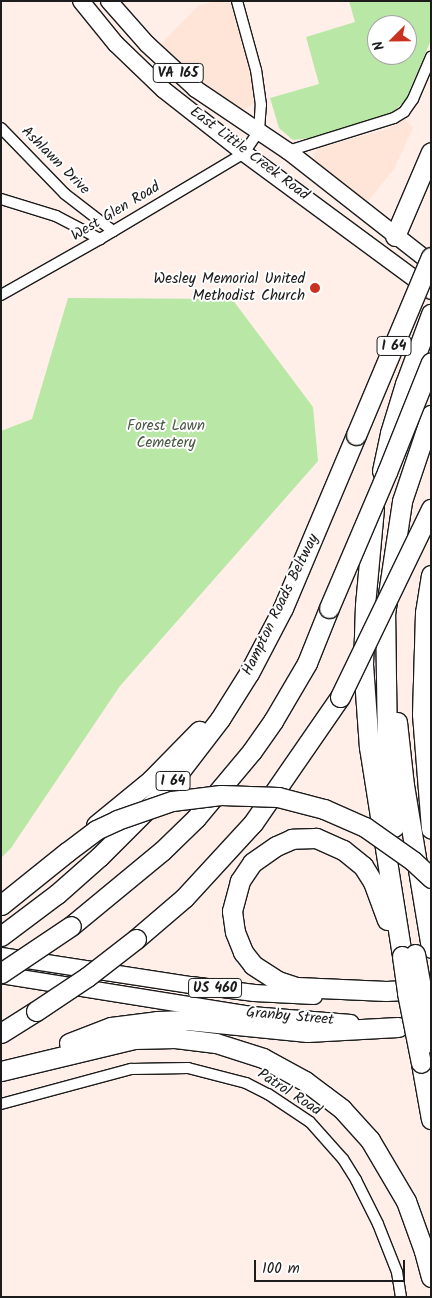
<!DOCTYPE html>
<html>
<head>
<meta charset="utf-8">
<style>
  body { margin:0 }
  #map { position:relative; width:432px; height:1298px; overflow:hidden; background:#ffefe8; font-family:Kalam,sans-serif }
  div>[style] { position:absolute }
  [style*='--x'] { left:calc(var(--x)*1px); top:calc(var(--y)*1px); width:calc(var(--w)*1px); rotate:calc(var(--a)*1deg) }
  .built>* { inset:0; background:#ffe4d8 }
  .green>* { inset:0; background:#b9e7a5 }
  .roads { filter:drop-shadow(1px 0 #1c1c1c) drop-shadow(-1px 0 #1c1c1c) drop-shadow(0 1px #1c1c1c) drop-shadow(0 -1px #1c1c1c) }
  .street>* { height:10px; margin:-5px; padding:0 5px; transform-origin:5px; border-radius:5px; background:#fff }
  .primary>* { height:16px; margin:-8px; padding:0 8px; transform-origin:8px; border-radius:8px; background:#fff }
  .highway>* { height:19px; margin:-9.5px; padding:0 9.5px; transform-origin:9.5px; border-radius:9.5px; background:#fff }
  .bridges { filter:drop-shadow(1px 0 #1c1c1c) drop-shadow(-1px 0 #1c1c1c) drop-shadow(0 1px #1c1c1c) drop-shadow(0 -1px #1c1c1c) }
  .highway-bridge>* { height:19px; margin:-9.5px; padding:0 9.5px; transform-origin:9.5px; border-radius:9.5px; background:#fff }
  .dots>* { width:14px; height:14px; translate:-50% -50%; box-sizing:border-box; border:2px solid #fff; border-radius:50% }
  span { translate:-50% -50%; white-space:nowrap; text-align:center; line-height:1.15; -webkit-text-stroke:4px #fff; paint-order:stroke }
  .shield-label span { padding:1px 4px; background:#fff; border:1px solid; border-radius:4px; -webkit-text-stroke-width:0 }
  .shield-label { font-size:14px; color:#1c1c1c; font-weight:700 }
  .street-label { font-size:15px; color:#1c1c1c }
  .poi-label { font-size:15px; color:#1c1c1c }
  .right { translate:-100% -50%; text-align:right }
  .park-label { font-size:15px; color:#4b5945 }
  .frame { position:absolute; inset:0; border:2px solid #1c1c1c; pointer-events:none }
  .north { position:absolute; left:367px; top:15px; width:50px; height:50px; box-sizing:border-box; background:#fff; border:1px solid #a4a4a4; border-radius:50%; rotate:247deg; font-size:14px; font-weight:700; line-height:20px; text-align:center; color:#1c1c1c }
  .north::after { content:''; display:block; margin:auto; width:18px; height:22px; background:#c8321e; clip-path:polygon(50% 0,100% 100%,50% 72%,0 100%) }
  .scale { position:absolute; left:254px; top:1260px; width:151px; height:22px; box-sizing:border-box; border:2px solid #1c1c1c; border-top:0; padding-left:6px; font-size:15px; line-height:18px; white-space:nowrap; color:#1c1c1c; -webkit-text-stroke:4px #fff; paint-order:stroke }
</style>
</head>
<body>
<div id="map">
  <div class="built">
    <i style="clip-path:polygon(215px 1px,230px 1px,256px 93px,254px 103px,246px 109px,236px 108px,192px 77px,159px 46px,198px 6px)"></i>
    <i style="clip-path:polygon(405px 119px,413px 128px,394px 169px,365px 205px,314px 161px,314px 154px,319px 148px,388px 129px)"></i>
  </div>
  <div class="green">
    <i style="clip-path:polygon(evenodd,349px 1px,431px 1px,431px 40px,405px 101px,392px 113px,310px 138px,293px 140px,279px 128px,270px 98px,319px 84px,306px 37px,355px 22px,349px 1px,377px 25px,407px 25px,407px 55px,377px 55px,377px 25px)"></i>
    <i style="clip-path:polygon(68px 298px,232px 299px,313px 407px,318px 461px,120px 686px,11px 848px,1px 858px,1px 431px,32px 419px)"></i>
  </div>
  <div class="roads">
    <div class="street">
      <i style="--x:1;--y:128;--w:92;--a:45.9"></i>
      <i style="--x:65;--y:194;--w:61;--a:37.6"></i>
      <i style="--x:288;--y:151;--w:111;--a:-17.3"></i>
      <i style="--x:394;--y:118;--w:12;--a:-31"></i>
      <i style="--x:404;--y:112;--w:16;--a:-55"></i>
      <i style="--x:413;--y:99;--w:46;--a:-66.8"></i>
      <i style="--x:1;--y:199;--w:58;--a:17.2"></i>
      <i style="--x:56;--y:216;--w:50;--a:27.6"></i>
      <i style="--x:1;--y:295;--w:114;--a:-29.5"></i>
      <i style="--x:100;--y:239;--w:168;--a:-30.8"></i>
      <i style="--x:244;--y:153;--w:27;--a:-56"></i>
      <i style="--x:259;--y:131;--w:26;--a:-86"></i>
      <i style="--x:261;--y:105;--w:35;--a:-98"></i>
      <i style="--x:256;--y:70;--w:72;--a:-105.4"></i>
      <i style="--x:1;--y:1104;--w:135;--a:-15.1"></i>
      <i style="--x:131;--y:1069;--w:57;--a:-1"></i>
      <i style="--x:188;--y:1068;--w:60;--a:14.5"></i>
      <i style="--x:246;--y:1083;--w:25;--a:27"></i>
      <i style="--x:268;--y:1094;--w:50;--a:33.7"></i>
      <i style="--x:310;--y:1122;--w:50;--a:48.3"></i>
      <i style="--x:343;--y:1159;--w:25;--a:58"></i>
      <i style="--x:356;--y:1180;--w:49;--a:63.4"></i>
      <i style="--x:378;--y:1224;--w:52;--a:68.4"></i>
      <i style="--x:397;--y:1272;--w:25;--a:81"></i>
    </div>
    <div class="primary">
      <i style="--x:81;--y:1;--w:55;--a:50.9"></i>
      <i style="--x:116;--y:44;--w:66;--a:43.8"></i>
      <i style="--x:164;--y:90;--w:102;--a:38.2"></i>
      <i style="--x:244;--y:153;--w:232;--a:36.4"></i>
      <i style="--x:109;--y:1;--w:57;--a:48.5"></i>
      <i style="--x:147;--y:44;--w:67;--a:42.6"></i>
      <i style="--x:196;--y:89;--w:111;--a:34"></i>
      <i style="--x:288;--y:151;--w:182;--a:38.1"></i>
      <i style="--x:1;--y:956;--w:192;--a:8.7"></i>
      <i style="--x:191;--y:985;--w:64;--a:7.2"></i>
      <i style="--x:254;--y:993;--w:60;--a:2.9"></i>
      <i style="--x:1;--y:975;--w:253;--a:9.1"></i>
      <i style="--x:251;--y:1015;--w:100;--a:4.6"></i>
    </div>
    <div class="highway">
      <i style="--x:395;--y:236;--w:91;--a:-66.8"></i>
      <i style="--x:382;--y:471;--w:39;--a:-78"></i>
      <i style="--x:390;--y:433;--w:51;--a:-73"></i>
      <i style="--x:405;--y:384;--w:75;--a:-69.6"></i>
      <i style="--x:374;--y:508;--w:97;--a:95.3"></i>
      <i style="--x:365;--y:605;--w:59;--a:91.9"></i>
      <i style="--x:363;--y:664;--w:83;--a:85.9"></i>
      <i style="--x:369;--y:747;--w:212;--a:81"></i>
      <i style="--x:431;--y:575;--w:38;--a:99"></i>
      <i style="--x:425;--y:613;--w:101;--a:91.7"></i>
      <i style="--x:422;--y:714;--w:115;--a:85.5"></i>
      <i style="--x:397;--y:722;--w:63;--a:83.7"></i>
      <i style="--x:404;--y:785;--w:165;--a:80.6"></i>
      <i style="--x:96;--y:825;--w:71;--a:-39.3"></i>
      <i style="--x:151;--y:780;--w:69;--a:-45.6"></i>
      <i style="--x:394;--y:827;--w:78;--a:-95.1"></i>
      <i style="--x:387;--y:749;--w:135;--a:-90.8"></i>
      <i style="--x:385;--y:614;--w:114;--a:-81.4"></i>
      <i style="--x:402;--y:501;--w:91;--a:-71.4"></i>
      <i style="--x:387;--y:920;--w:40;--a:-110.2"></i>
      <i style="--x:373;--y:882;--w:19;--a:-122"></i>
      <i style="--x:363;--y:866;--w:26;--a:-141"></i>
      <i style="--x:343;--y:850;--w:30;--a:-156"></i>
      <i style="--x:316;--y:838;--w:24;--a:178"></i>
      <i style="--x:292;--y:839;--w:17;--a:156"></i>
      <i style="--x:276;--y:846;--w:29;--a:145"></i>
      <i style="--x:252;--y:863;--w:22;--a:124"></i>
      <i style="--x:240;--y:881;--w:31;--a:105"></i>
      <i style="--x:232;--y:911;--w:21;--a:82"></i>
      <i style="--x:235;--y:932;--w:22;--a:68"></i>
      <i style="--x:243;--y:952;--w:16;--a:52"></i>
      <i style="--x:253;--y:965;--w:30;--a:33"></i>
      <i style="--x:278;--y:981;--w:20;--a:18"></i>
      <i style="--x:297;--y:987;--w:89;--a:2.6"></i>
      <i style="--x:386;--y:991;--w:36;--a:-3"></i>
      <i style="--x:71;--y:926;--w:118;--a:-39.5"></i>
      <i style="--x:162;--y:851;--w:47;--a:-44.1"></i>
      <i style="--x:196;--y:818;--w:87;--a:-50.1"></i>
      <i style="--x:252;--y:751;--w:37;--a:-55"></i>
      <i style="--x:273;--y:721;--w:67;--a:-59.6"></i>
      <i style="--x:307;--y:663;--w:59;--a:-68.2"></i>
      <i style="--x:1;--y:936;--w:70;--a:-36.9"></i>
      <i style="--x:57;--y:894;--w:56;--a:-41.4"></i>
      <i style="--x:99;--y:857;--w:92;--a:-45"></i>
      <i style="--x:164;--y:792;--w:92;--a:-52.5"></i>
      <i style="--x:220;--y:719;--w:54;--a:-57.8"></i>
      <i style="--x:249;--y:673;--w:73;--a:-62.4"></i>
      <i style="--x:283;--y:608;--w:188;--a:-67.1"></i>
      <i style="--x:136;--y:939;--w:63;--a:-40.5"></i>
      <i style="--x:184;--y:898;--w:102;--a:-47.4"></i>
      <i style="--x:253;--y:823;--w:153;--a:-55.4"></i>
      <i style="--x:1;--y:1033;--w:41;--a:-32.2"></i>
      <i style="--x:69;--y:1043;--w:45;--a:-20.9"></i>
      <i style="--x:111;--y:1027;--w:46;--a:-7.4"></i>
      <i style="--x:157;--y:1021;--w:30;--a:-2"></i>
      <i style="--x:187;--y:1020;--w:121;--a:5.7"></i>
      <i style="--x:307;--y:1032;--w:91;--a:-3.1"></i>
      <i style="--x:421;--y:1063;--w:57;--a:79.9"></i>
      <i style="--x:1;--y:1071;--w:137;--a:-13.5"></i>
      <i style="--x:134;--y:1039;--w:41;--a:-1.4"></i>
      <i style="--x:175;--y:1038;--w:41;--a:7"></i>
      <i style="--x:216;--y:1043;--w:49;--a:17.7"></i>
      <i style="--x:263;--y:1058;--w:48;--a:28.7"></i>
      <i style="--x:305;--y:1081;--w:25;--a:37"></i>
      <i style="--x:325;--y:1096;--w:21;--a:37"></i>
      <i style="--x:342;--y:1109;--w:42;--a:47.9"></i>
      <i style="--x:370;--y:1140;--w:71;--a:59.5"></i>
      <i style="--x:406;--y:1201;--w:53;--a:70.2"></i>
      <i style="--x:424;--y:1251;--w:27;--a:75"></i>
    </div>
  </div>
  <div class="bridges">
    <div class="highway-bridge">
      <i style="--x:356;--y:435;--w:193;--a:-67.2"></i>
      <i style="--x:329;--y:608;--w:148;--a:-66.9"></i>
      <i style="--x:387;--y:472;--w:118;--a:-68.2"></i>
      <i style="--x:340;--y:697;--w:209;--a:-64.2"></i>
      <i style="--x:1;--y:905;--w:85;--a:-38.8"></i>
      <i style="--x:67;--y:852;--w:36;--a:-37"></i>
      <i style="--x:96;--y:830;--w:23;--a:-25"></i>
      <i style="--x:117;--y:820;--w:58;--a:-19.1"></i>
      <i style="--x:172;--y:801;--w:49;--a:-7"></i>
      <i style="--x:221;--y:795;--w:57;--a:2"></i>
      <i style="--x:278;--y:797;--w:48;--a:14.6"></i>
      <i style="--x:324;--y:809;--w:45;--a:23.7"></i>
      <i style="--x:365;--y:827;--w:59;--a:35.3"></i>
      <i style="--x:413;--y:861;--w:25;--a:43"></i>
      <i style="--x:415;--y:954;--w:90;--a:79.8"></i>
      <i style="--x:402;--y:956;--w:37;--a:82"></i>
      <i style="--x:407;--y:993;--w:71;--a:78.7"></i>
      <i style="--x:1;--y:973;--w:84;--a:-33.9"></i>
      <i style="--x:36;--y:1011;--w:61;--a:-33.7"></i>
      <i style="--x:87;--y:977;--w:62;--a:-37.8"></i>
    </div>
  </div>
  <div class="dots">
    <i style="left:315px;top:288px;background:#c8321e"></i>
  </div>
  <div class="shield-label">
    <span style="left:178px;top:73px">VA 165</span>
    <span style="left:394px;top:346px">I 64</span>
    <span style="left:173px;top:781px">I 64</span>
    <span style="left:215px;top:988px">US 460</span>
  </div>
  <div class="street-label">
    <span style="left:249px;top:154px;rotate:37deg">East Little Creek Road</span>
    <span style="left:55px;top:161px;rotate:45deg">Ashlawn Drive</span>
    <span style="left:116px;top:212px;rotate:-31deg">West Glen Road</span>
    <span style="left:281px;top:605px;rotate:-64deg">Hampton Roads Beltway</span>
    <span style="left:290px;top:1017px;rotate:5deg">Granby Street</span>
    <span style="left:289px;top:1093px;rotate:33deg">Patrol Road</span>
  </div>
  <div class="poi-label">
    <span class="right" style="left:305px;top:288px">Wesley Memorial United<br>Methodist Church</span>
  </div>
  <div class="park-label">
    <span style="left:166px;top:435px">Forest Lawn<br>Cemetery</span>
  </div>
  <div class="frame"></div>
  <div class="north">N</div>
  <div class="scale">100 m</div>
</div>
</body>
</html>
